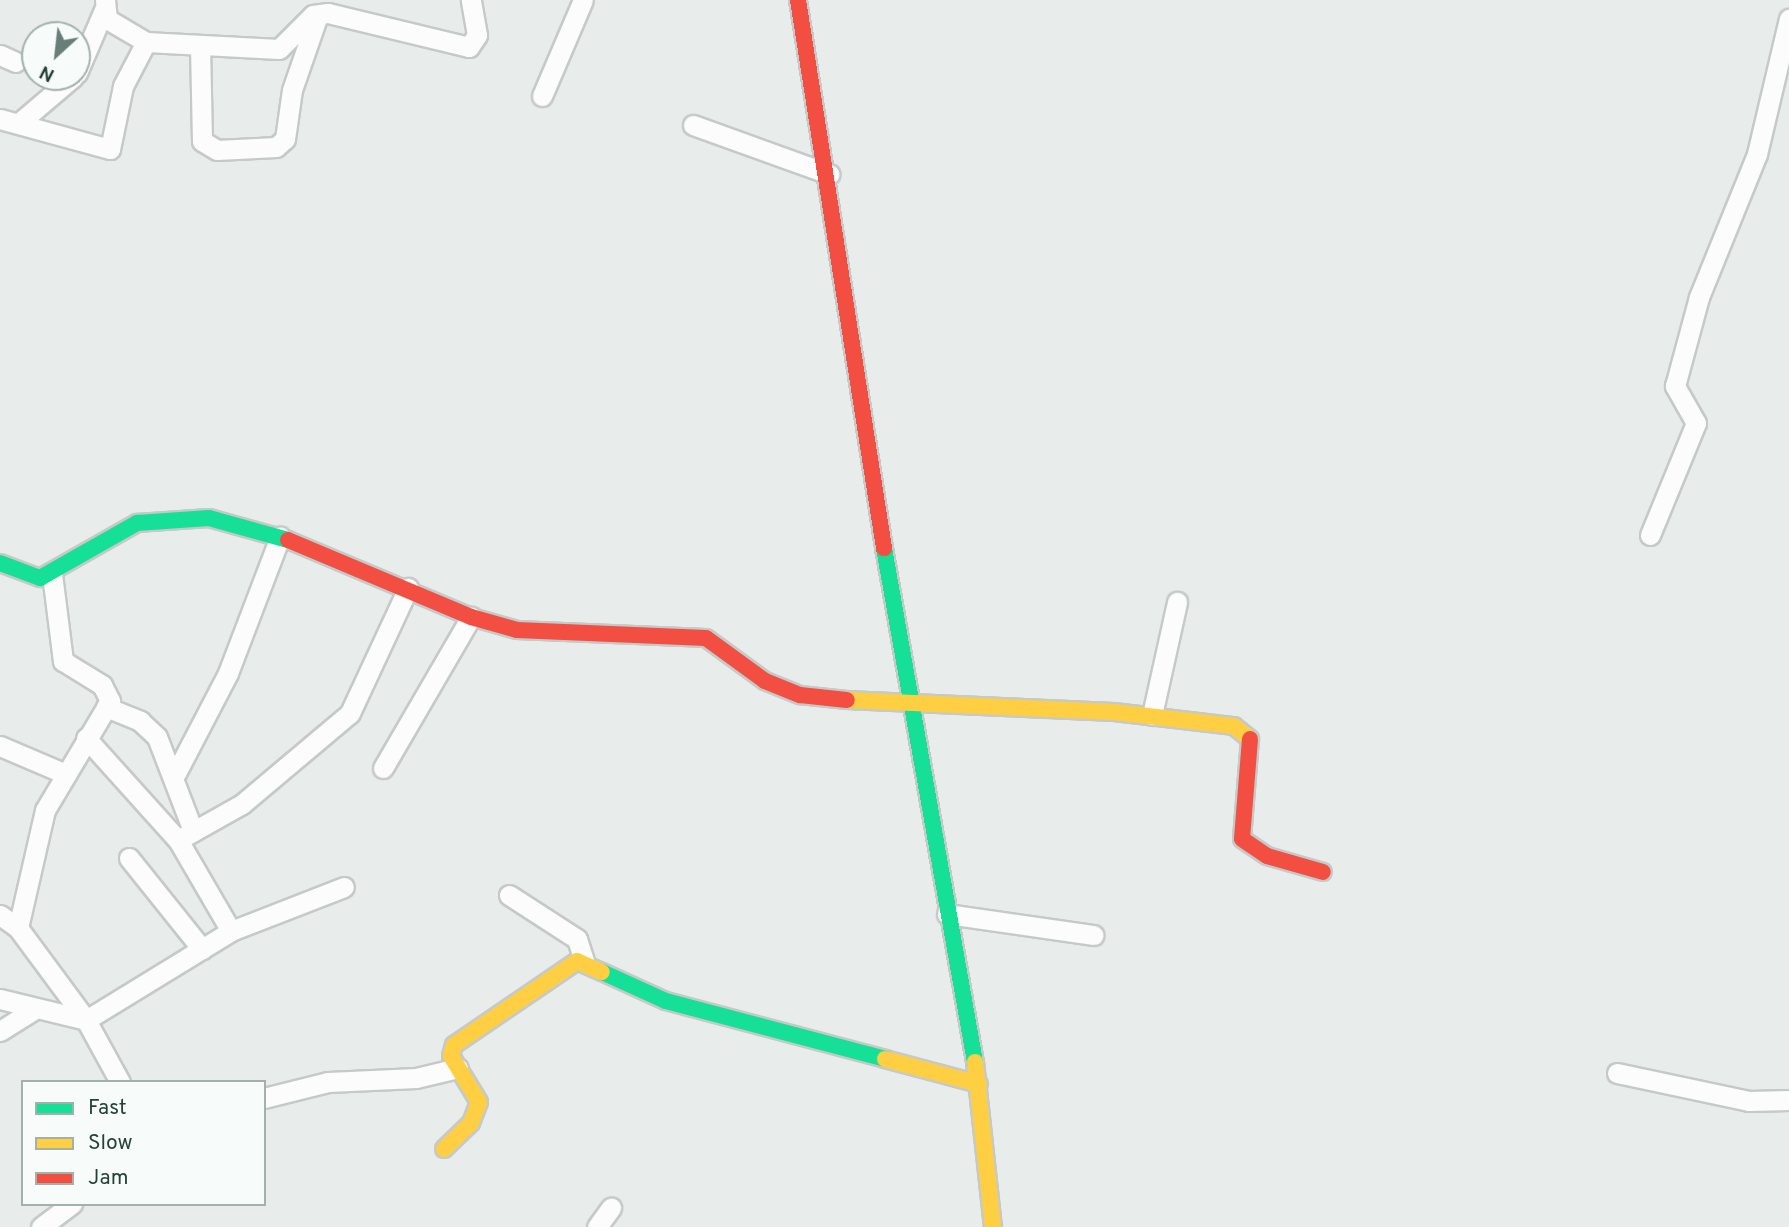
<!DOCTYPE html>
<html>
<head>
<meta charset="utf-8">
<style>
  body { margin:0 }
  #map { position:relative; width:1789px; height:1227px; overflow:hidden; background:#e8edeb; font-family:Overpass,sans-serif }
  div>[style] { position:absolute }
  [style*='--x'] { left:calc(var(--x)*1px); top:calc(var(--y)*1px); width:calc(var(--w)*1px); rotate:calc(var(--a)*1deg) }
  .roads { filter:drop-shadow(2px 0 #c5cac8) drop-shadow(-2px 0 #c5cac8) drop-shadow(0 2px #c5cac8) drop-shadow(0 -2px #c5cac8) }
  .street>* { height:19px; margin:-9.5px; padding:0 9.5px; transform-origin:9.5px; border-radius:9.5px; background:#fcfcfc }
  .fast>* { height:16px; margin:-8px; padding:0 8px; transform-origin:8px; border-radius:8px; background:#16e098 }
  .slow>* { height:16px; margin:-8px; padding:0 8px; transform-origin:8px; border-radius:8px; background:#ffcf43 }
  .jam>* { height:16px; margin:-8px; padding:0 8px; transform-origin:8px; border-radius:8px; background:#f24e42 }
  span { translate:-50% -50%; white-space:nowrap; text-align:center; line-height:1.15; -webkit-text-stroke:6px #f7fbf9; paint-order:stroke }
  .legend { position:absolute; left:21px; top:1080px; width:245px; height:126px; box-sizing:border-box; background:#f7fbf9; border:2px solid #a3b1ad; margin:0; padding:9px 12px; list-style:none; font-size:21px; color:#24423a }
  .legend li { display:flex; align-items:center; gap:14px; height:35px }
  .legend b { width:35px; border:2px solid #a3b1ad }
  .north { position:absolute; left:21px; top:21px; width:70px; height:70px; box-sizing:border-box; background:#f7fbf9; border:2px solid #a3b1ad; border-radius:50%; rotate:207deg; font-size:19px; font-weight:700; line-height:28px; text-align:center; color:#24423a }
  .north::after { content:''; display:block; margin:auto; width:24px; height:32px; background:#697e78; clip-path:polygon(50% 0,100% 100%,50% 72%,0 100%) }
</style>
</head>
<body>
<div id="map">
  <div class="roads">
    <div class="street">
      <i style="--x:105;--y:0;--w:19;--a:84"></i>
      <i style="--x:107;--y:19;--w:45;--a:30.5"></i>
      <i style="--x:146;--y:42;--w:133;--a:3"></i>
      <i style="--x:279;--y:49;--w:48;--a:-45"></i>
      <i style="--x:313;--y:15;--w:15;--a:-8"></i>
      <i style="--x:328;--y:13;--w:145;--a:13.6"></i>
      <i style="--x:469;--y:47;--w:14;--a:-56"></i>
      <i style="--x:477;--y:35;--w:36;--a:-100"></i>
      <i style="--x:200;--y:45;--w:96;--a:88.8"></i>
      <i style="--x:202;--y:141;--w:17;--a:31"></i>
      <i style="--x:217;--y:150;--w:59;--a:-2.9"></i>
      <i style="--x:276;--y:147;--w:12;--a:-42"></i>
      <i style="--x:285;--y:139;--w:49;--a:-81.9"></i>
      <i style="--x:292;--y:90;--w:79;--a:-70.9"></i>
      <i style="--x:0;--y:55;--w:17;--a:24"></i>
      <i style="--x:77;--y:73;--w:69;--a:-66.8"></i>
      <i style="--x:542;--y:96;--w:104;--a:-66.9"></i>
      <i style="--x:0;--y:119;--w:114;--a:15.3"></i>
      <i style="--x:110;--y:149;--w:64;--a:-78.3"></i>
      <i style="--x:123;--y:86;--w:50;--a:-62.4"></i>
      <i style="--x:19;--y:123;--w:71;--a:-40.4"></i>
      <i style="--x:693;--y:125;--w:145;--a:19.8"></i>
      <i style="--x:1650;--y:535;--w:121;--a:-67.7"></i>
      <i style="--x:1696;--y:423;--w:43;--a:-119.6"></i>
      <i style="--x:1675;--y:386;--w:92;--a:-74.9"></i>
      <i style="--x:1699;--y:297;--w:154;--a:-67.9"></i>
      <i style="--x:1757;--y:154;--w:139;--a:-76.7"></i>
      <i style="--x:52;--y:574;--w:88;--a:82.8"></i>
      <i style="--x:63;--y:661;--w:46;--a:31.6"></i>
      <i style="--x:102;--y:685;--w:18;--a:63"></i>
      <i style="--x:110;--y:701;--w:127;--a:120.8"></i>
      <i style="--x:45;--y:810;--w:121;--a:102.9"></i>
      <i style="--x:18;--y:928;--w:114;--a:53.5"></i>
      <i style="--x:86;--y:1020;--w:71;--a:61.3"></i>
      <i style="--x:106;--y:707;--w:37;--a:22"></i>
      <i style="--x:140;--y:721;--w:23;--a:43"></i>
      <i style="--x:157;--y:737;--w:101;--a:69"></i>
      <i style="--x:1152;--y:715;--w:116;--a:-77.5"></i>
      <i style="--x:86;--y:738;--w:137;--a:48"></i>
      <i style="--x:178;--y:840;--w:105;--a:59.8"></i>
      <i style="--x:0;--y:746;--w:72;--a:23"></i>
      <i style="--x:383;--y:768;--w:175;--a:-59.8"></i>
      <i style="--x:176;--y:773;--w:113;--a:-62.5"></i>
      <i style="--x:228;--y:673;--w:146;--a:-69.1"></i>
      <i style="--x:178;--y:840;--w:73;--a:-29.4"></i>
      <i style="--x:242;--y:804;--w:141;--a:-40.1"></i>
      <i style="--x:350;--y:713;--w:138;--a:-65.1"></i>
      <i style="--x:129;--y:858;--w:117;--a:51.3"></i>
      <i style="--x:509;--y:895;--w:81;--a:32.9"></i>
      <i style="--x:577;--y:939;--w:23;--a:72"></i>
      <i style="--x:947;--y:914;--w:148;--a:8.2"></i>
      <i style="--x:0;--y:915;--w:22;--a:36"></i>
      <i style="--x:0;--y:999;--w:89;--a:13.7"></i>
      <i style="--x:86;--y:1020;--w:170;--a:-31.5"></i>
      <i style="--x:231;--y:931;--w:121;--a:-21.3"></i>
      <i style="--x:0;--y:1031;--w:41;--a:-32.2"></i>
      <i style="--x:1617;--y:1073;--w:135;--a:12"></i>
      <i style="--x:1749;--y:1101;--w:40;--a:-1.4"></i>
      <i style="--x:264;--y:1098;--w:66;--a:-14"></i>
      <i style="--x:328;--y:1082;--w:88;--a:-2.6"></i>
      <i style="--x:416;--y:1078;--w:43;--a:-13.4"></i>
      <i style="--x:41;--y:1227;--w:39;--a:-37"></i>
      <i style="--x:597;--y:1227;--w:24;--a:-54"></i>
    </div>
    <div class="fast">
      <i style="--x:884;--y:548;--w:522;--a:79.96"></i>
      <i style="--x:0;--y:563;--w:43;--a:20.6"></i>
      <i style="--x:40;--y:578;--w:112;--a:-29.6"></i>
      <i style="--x:137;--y:523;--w:72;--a:-4"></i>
      <i style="--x:209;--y:518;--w:82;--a:15.6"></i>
      <i style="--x:602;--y:972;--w:70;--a:24.4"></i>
      <i style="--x:666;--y:1001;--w:227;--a:14.8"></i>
    </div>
    <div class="slow">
      <i style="--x:847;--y:700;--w:267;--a:2.6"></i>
      <i style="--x:1114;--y:712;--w:121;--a:6.7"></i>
      <i style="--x:1234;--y:726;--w:21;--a:39"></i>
      <i style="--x:885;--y:1059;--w:97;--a:14.9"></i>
      <i style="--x:975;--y:1062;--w:166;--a:83.8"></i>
      <i style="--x:444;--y:1149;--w:37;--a:-44"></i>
      <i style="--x:471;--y:1123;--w:22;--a:-69"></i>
      <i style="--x:479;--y:1102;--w:54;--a:-121.3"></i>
      <i style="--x:451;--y:1056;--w:11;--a:-75"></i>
      <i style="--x:454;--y:1045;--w:149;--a:-34.3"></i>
      <i style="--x:577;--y:961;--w:27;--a:24"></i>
    </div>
    <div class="jam">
      <i style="--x:798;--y:0;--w:555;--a:81.08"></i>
      <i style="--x:288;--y:540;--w:199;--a:22.8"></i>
      <i style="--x:471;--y:617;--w:48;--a:15.8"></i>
      <i style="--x:517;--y:630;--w:189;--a:2.4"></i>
      <i style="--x:706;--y:638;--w:73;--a:36.1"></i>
      <i style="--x:765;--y:681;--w:38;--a:22"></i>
      <i style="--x:800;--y:695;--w:47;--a:6.1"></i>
      <i style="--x:1250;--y:739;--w:100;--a:94.6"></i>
      <i style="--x:1242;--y:839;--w:30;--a:34"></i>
      <i style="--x:1267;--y:856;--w:58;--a:15.9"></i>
    </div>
  </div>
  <ul class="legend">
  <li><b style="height:9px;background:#16e098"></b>Fast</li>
  <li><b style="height:9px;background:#ffcf43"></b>Slow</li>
  <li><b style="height:9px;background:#f24e42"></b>Jam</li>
  </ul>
  <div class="north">N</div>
</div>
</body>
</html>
